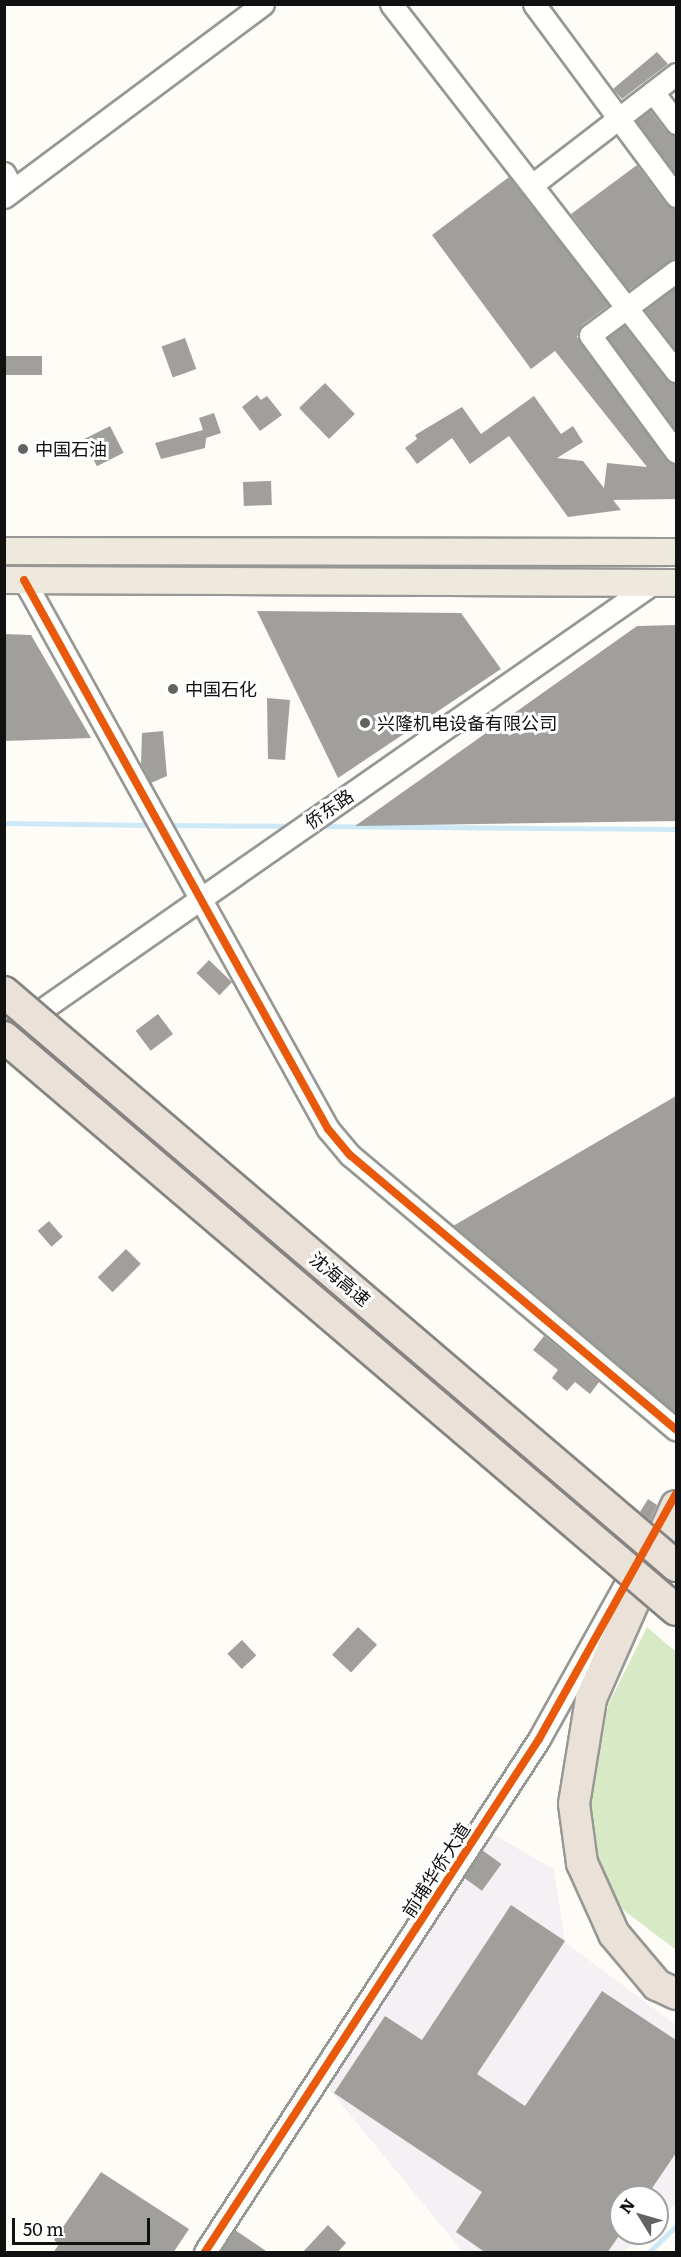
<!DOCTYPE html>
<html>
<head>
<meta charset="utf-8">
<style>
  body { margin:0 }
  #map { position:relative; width:681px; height:2257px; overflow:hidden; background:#fdfcf7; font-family:Literata,"Noto Sans SC",serif }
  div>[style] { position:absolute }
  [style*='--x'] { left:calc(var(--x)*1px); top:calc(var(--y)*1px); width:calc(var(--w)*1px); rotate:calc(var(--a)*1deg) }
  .industrial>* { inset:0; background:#f5f0f3 }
  .forest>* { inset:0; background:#d8eac5 }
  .stream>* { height:5px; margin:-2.5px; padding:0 2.5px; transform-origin:2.5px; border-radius:2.5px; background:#cde8f7 }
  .building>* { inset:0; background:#a19f9c; transform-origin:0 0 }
  .roads { filter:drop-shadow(2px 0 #979795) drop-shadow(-2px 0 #979795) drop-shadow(0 2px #979795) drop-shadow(0 -2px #979795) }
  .minor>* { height:21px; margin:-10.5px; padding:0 10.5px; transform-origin:10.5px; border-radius:10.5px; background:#fffffe }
  .major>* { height:26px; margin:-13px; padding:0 13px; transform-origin:13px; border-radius:13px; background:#ede9dc }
  .highway>* { height:30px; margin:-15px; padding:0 15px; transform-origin:15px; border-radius:15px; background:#eae1d8 }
  .bridges { filter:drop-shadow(2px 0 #858482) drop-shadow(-2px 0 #858482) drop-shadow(0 2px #858482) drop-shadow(0 -2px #858482) }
  .highway-bridge>* { height:30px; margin:-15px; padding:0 15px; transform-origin:15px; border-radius:15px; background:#eae1d8 }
  .cycleway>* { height:8px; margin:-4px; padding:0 4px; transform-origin:4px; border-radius:4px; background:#e8590c }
  .dots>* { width:16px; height:16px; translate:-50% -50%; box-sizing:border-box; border:3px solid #fff; border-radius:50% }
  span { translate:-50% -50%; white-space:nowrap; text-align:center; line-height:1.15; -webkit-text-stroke:6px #fff; paint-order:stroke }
  .poi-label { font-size:18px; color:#111 }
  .left { translate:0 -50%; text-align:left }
  .street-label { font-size:18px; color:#111 }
  .frame { position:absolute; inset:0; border:6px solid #111; pointer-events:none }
  .north { position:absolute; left:609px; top:2185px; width:60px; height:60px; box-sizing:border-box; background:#fff; border:2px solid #a0a0a0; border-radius:50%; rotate:307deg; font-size:16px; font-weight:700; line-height:24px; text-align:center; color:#111 }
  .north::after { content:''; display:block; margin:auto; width:21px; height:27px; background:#646362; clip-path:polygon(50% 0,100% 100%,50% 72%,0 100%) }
  .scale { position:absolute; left:12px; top:2218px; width:138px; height:27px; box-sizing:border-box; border:3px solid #111; border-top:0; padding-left:8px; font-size:18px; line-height:21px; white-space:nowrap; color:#111; -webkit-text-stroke:4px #fff; paint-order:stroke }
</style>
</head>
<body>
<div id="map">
  <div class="industrial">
    <i style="clip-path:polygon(492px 1834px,554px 1869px,565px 1942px,676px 2025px,676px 2204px,657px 2222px,657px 2197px,621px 2197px,621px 2233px,644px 2233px,623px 2252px,463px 2252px,328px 2088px)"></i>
  </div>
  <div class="forest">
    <i style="clip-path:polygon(647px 1627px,676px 1652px,676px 1950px,622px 1909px,593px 1865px,591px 1768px,609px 1703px)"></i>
  </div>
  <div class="stream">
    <i style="--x:4;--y:823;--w:149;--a:0.8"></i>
    <i style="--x:165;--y:825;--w:129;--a:0.4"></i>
    <i style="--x:318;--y:826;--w:358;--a:0.5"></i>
    <i style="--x:649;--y:2252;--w:37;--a:-44"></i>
  </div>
  <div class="building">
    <i style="clip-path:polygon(657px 52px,668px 64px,622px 99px,613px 89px)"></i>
    <i style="clip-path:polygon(650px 110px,666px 131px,676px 136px,676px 175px,636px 121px)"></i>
    <i style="clip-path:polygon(637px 165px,666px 204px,676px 209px,676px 259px,629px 290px,571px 214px)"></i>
    <i style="clip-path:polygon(509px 177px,609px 305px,582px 325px,577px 337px,666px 460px,676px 465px,676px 499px,613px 500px,621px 510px,568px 517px,509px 436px,470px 464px,452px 438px,417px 464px,405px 448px,417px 439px,415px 435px,462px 407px,481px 434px,534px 396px,561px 434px,573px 426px,583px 442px,557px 458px,583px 461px,604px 488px,607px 463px,647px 467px,555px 351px,531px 369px,432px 235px)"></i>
    <i style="clip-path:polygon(676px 287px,676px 351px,645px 310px)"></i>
    <i style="clip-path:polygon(624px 325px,666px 379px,676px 384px,676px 431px,608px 338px)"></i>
    <i style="left:185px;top:338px;width:33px;height:25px;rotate:70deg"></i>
    <i style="left:4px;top:356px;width:38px;height:19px"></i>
    <i style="left:325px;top:383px;width:43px;height:36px;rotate:46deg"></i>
    <i style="clip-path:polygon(257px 395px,261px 400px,267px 396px,282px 415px,260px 431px,242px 407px)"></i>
    <i style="clip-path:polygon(214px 413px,221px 433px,206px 438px,205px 448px,161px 459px,155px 443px,203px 430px,199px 418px)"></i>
    <i style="left:110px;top:426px;width:30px;height:30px;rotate:63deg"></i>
    <i style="left:271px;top:481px;width:24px;height:28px;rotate:88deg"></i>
    <i style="clip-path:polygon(257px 611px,461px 613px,501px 669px,338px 778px)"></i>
    <i style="clip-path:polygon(676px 625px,676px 821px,355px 826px,637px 626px)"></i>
    <i style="clip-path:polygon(4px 634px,31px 635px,91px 738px,4px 741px)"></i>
    <i style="clip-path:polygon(267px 698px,290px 700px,285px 760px,268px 759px)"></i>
    <i style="clip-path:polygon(163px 731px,167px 776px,151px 783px,141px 764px,142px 733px)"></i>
    <i style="left:209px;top:960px;width:32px;height:18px;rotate:44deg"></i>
    <i style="left:158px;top:1014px;width:25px;height:28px;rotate:53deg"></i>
    <i style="clip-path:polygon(676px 1096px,676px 1414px,453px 1226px)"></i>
    <i style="left:49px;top:1221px;width:21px;height:15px;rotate:49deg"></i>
    <i style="left:126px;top:1249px;width:21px;height:40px;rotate:45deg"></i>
    <i style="clip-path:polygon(544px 1336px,599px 1382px,590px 1394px,575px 1382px,567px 1391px,552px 1378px,558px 1370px,533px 1350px)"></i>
    <i style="clip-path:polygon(648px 1499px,657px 1505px,650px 1521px,640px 1512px)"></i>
    <i style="left:358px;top:1627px;width:26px;height:38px;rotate:43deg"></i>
    <i style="left:242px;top:1640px;width:21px;height:20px;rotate:47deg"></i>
    <i style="left:482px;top:1850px;width:24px;height:33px;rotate:36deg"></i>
    <i style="clip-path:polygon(511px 1905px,565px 1941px,477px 2074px,525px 2106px,602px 1991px,676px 2040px,676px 2153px,646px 2197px,621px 2197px,621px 2233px,607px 2253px,486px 2253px,456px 2232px,482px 2192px,334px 2093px,385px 2016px,422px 2040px)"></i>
    <i style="clip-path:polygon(101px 2172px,189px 2229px,173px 2253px,53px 2253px,59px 2244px,54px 2240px)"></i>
    <i style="clip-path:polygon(328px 2225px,346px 2243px,337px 2253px,302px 2253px)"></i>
    <i style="clip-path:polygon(235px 2230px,269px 2253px,220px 2253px)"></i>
  </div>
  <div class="roads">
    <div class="minor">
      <i style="--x:391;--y:4;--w:465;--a:52.2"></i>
      <i style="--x:534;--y:4;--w:239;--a:53.5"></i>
      <i style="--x:653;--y:92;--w:39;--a:53"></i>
      <i style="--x:4;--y:173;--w:19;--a:62"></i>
      <i style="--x:532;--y:185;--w:182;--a:-37.6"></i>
      <i style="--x:4;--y:197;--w:323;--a:-36.7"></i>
      <i style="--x:676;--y:271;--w:107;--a:143.3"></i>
      <i style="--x:590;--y:335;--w:145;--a:53.7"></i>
      <i style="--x:24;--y:580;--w:628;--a:61.03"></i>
      <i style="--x:328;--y:1129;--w:34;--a:50"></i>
      <i style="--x:350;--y:1155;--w:426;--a:40.1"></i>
      <i style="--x:4;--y:1036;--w:791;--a:-34.91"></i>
      <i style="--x:205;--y:2252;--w:612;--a:-56.93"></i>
      <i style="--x:539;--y:1739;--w:199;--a:-60.9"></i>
    </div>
    <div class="major">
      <i style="--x:4;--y:551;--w:672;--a:0.09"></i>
      <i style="--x:4;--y:580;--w:672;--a:0.26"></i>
    </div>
    <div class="highway">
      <i style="--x:676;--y:1506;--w:211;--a:113.8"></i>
      <i style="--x:591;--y:1699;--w:106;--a:99.2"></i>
      <i style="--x:574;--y:1804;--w:60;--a:82.3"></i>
      <i style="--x:582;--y:1863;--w:78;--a:65.7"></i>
      <i style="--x:614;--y:1934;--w:67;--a:49.9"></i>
      <i style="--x:657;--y:1985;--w:21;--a:25"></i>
    </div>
  </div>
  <div class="bridges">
    <div class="highway-bridge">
      <i style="--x:4;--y:992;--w:884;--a:40.5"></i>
      <i style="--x:4;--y:1037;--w:883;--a:40.45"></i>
    </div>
  </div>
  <div class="cycleway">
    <i style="--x:24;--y:580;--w:628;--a:61.03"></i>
    <i style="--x:328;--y:1129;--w:34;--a:50"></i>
    <i style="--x:350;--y:1155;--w:426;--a:40.1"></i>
    <i style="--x:205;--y:2252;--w:612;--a:-56.93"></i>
    <i style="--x:539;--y:1739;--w:281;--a:-60.8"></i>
  </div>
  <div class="dots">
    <i style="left:23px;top:449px;background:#646362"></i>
    <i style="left:173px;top:689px;background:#646362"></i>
    <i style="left:365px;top:723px;background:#646362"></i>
  </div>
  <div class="poi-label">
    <span class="left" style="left:35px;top:449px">中国石油</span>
    <span class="left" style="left:185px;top:689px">中国石化</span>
    <span class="left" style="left:377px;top:723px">兴隆机电设备有限公司</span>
  </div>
  <div class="street-label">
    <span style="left:329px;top:809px;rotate:-35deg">侨东路</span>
    <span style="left:340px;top:1279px;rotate:40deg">沈海高速</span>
    <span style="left:436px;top:1870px;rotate:-57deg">前埔华侨大道</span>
  </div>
  <div class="frame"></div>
  <div class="north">N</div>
  <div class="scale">50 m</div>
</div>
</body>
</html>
